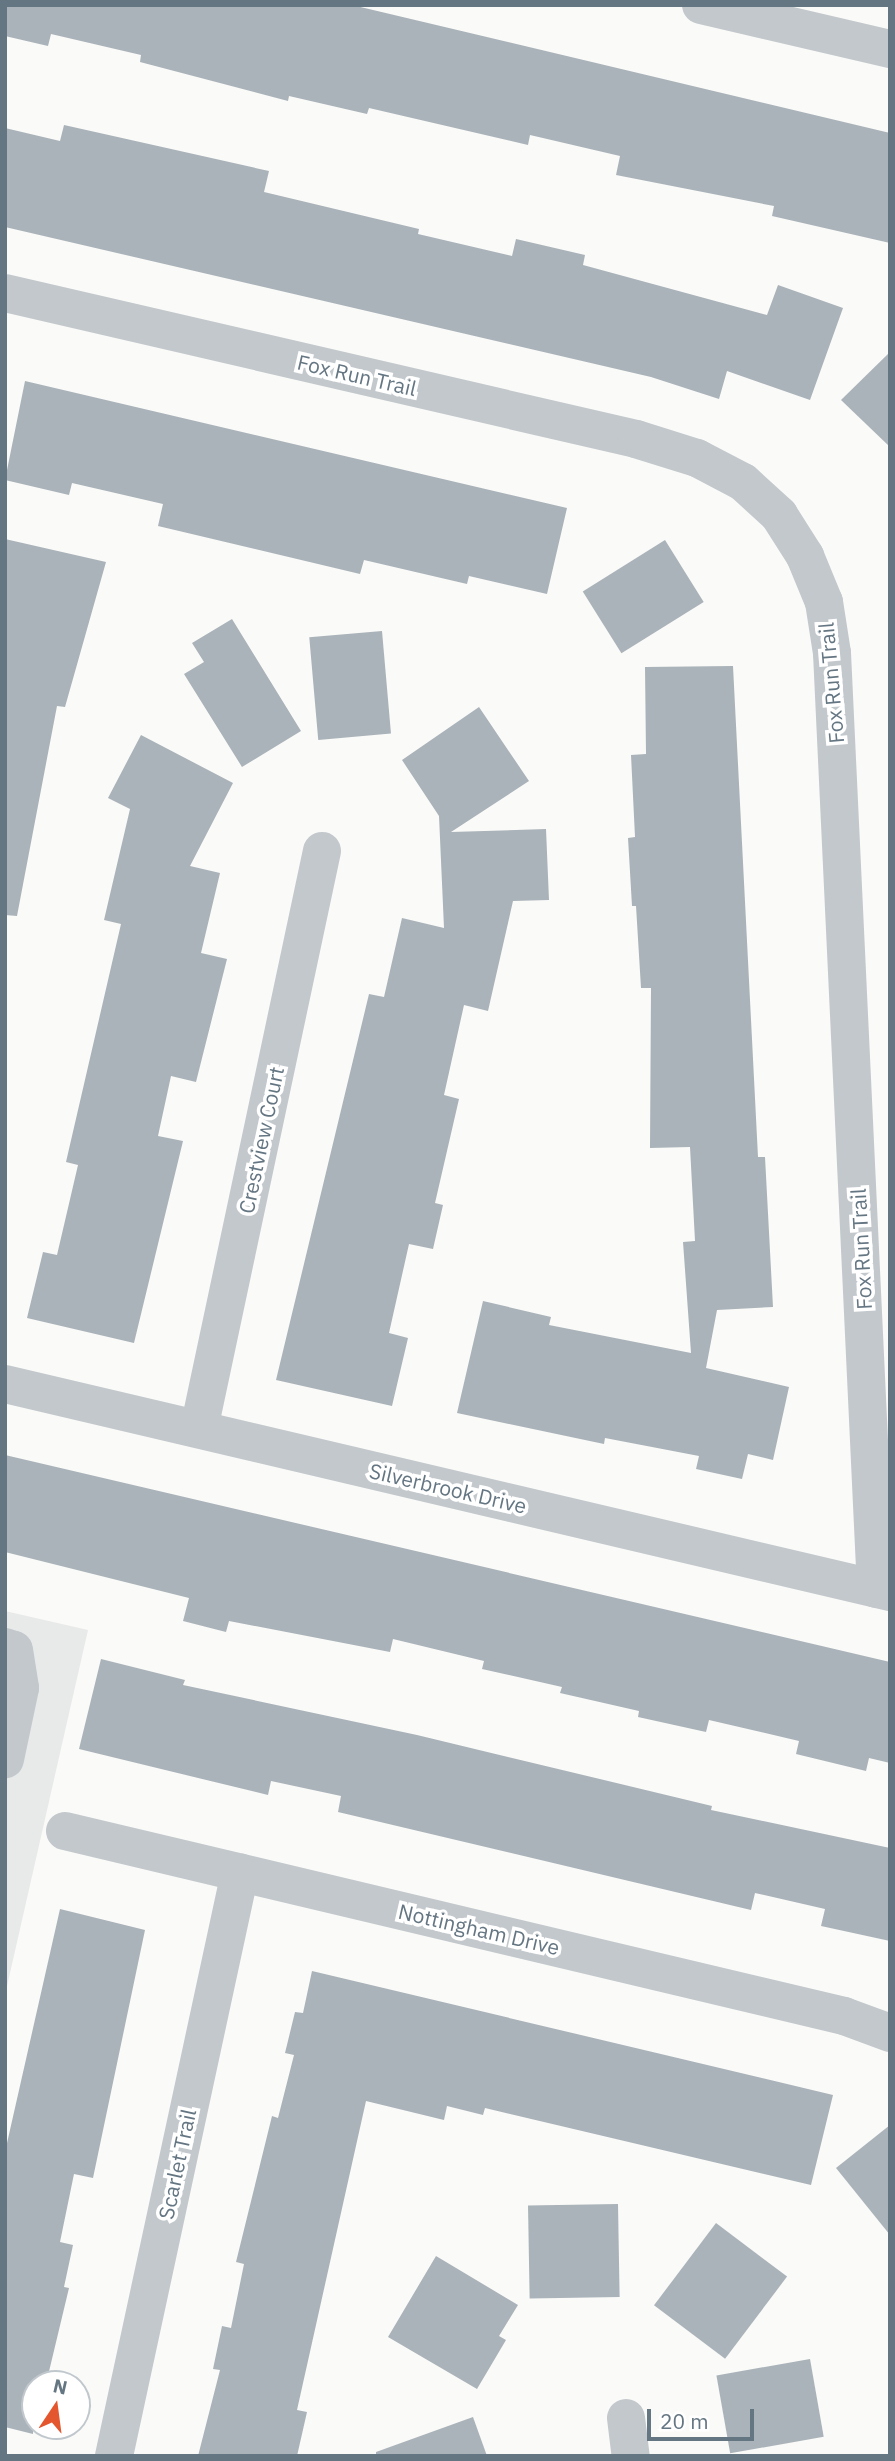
<!DOCTYPE html>
<html>
<head>
<meta charset="utf-8">
<style>
  body { margin:0 }
  #map { position:relative; width:895px; height:2461px; overflow:hidden; background:#fafaf8; font-family:"IBM Plex Sans",sans-serif }
  div>[style] { position:absolute }
  [style*='--x'] { left:calc(var(--x)*1px); top:calc(var(--y)*1px); width:calc(var(--w)*1px); rotate:calc(var(--a)*1deg) }
  .built>* { inset:0; background:#e8e9e9 }
  .building>* { inset:0; background:#aab3b9; transform-origin:0 0 }
  .minor>* { height:38px; margin:-19px; padding:0 19px; transform-origin:19px; border-radius:19px; background:#c3c8cc }
  span { translate:-50% -50%; white-space:nowrap; text-align:center; line-height:1.15; -webkit-text-stroke:7px #fff; paint-order:stroke }
  .street-label { font-size:21px; color:#657683 }
  .frame { position:absolute; inset:0; border:7px solid #657683; pointer-events:none }
  .north { position:absolute; left:21px; top:2370px; width:70px; height:70px; box-sizing:border-box; background:#fff; border:2px solid #c1c8cd; border-radius:50%; rotate:13deg; font-size:19px; font-weight:700; line-height:28px; text-align:center; color:#657683 }
  .north::after { content:''; display:block; margin:auto; width:24px; height:32px; background:#e4572e; clip-path:polygon(50% 0,100% 100%,50% 72%,0 100%) }
  .scale { position:absolute; left:647px; top:2409px; width:107px; height:32px; box-sizing:border-box; border:4px solid #657683; border-top:0; padding-left:9px; font-size:21px; line-height:24px; white-space:nowrap; color:#657683; -webkit-text-stroke:5px #fff; paint-order:stroke }
</style>
</head>
<body>
<div id="map">
  <div class="built">
    <i style="clip-path:polygon(5px 1611px,88px 1630px,5px 1995px)"></i>
  </div>
  <div class="building">
    <i style="clip-path:polygon(5px 5px,352px 5px,890px 133px,890px 243px,772px 216px,774px 206px,616px 175px,620px 156px,530px 135px,528px 145px,369px 108px,367px 114px,289px 96px,288px 101px,140px 62px,141px 55px,51px 34px,48px 46px,5px 36px)"></i>
    <i style="clip-path:polygon(64px 125px,269px 171px,264px 192px,419px 229px,418px 234px,512px 256px,516px 239px,585px 255px,583px 265px,767px 315px,778px 285px,843px 308px,810px 400px,727px 371px,719px 399px,651px 377px,5px 227px,5px 128px,60px 141px)"></i>
    <i style="clip-path:polygon(890px 352px,890px 447px,841px 400px)"></i>
    <i style="clip-path:polygon(25px 381px,567px 508px,547px 594px,469px 576px,467px 584px,364px 560px,360px 574px,158px 526px,163px 504px,72px 483px,69px 495px,5px 480px)"></i>
    <i style="clip-path:polygon(5px 539px,106px 562px,65px 707px,57px 706px,17px 916px,5px 915px)"></i>
    <i style="left:665px;top:540px;width:73px;height:97px;rotate:58deg"></i>
    <i style="clip-path:polygon(232px 619px,301px 731px,242px 767px,184px 674px,204px 662px,192px 643px)"></i>
    <i style="left:382px;top:631px;width:103px;height:73px;rotate:85deg"></i>
    <i style="clip-path:polygon(733px 666px,758px 1157px,765px 1157px,773px 1307px,717px 1310px,706px 1368px,789px 1387px,773px 1460px,748px 1454px,742px 1479px,696px 1469px,699px 1456px,605px 1438px,604px 1444px,457px 1413px,483px 1301px,551px 1317px,549px 1325px,691px 1353px,683px 1242px,695px 1241px,690px 1147px,650px 1148px,651px 988px,641px 988px,636px 906px,632px 906px,628px 838px,635px 837px,631px 755px,646px 754px,645px 667px)"></i>
    <i style="clip-path:polygon(479px 707px,529px 781px,451px 832px,546px 829px,549px 900px,513px 901px,488px 1011px,464px 1005px,444px 1095px,459px 1099px,435px 1203px,443px 1205px,433px 1249px,409px 1244px,389px 1333px,408px 1338px,392px 1406px,276px 1380px,369px 994px,384px 997px,402px 918px,444px 928px,439px 816px,402px 760px)"></i>
    <i style="clip-path:polygon(141px 735px,233px 783px,190px 866px,220px 873px,201px 953px,227px 959px,196px 1082px,171px 1076px,158px 1136px,183px 1141px,134px 1343px,27px 1318px,43px 1252px,57px 1255px,78px 1165px,66px 1162px,121px 924px,104px 920px,130px 809px,108px 798px)"></i>
    <i style="clip-path:polygon(5px 1455px,890px 1662px,890px 1763px,869px 1758px,866px 1771px,796px 1754px,799px 1741px,709px 1720px,706px 1732px,638px 1717px,639px 1711px,560px 1693px,562px 1687px,482px 1669px,484px 1661px,393px 1639px,390px 1652px,229px 1621px,226px 1632px,183px 1621px,189px 1598px,5px 1552px)"></i>
    <i style="clip-path:polygon(101px 1659px,185px 1680px,183px 1685px,417px 1735px,712px 1806px,711px 1810px,890px 1848px,890px 1941px,821px 1926px,825px 1909px,755px 1893px,751px 1910px,338px 1812px,341px 1796px,271px 1781px,268px 1795px,79px 1749px)"></i>
    <i style="clip-path:polygon(60px 1909px,145px 1930px,93px 2178px,74px 2174px,60px 2242px,73px 2245px,64px 2287px,69px 2288px,46px 2384px,35px 2384px,33px 2434px,5px 2427px,5px 2152px)"></i>
    <i style="clip-path:polygon(312px 1971px,833px 2095px,811px 2185px,485px 2108px,483px 2115px,447px 2106px,444px 2120px,366px 2101px,297px 2410px,307px 2412px,297px 2456px,198px 2456px,220px 2370px,213px 2369px,222px 2326px,231px 2328px,244px 2264px,236px 2262px,272px 2116px,278px 2118px,294px 2055px,285px 2053px,295px 2012px,303px 2013px)"></i>
    <i style="clip-path:polygon(890px 2125px,890px 2235px,836px 2168px)"></i>
    <i style="left:618px;top:2204px;width:93px;height:90px;rotate:89deg"></i>
    <i style="left:716px;top:2223px;width:89px;height:103px;rotate:37deg"></i>
    <i style="clip-path:polygon(436px 2256px,518px 2305px,499px 2336px,506px 2340px,477px 2389px,388px 2337px)"></i>
    <i style="left:810px;top:2359px;width:79px;height:95px;rotate:80deg"></i>
    <i style="clip-path:polygon(473px 2417px,487px 2456px,376px 2456px,376px 2452px)"></i>
  </div>
  <div class="minor">
    <i style="--x:701;--y:5;--w:194;--a:13.1"></i>
    <i style="--x:5;--y:293;--w:648;--a:13.03"></i>
    <i style="--x:636;--y:439;--w:64;--a:17.3"></i>
    <i style="--x:697;--y:458;--w:52;--a:27.6"></i>
    <i style="--x:743;--y:482;--w:49;--a:42.5"></i>
    <i style="--x:779;--y:515;--w:49;--a:57.6"></i>
    <i style="--x:805;--y:556;--w:50;--a:67.6"></i>
    <i style="--x:824;--y:602;--w:52;--a:81.1"></i>
    <i style="--x:832;--y:653;--w:937;--a:87.31"></i>
    <i style="--x:5;--y:1384;--w:909;--a:13.23"></i>
    <i style="--x:199;--y:1429;--w:591;--a:-77.99"></i>
    <i style="--x:5;--y:1647;--w:9;--a:18"></i>
    <i style="--x:14;--y:1650;--w:38;--a:81"></i>
    <i style="--x:20;--y:1688;--w:73;--a:101.9"></i>
    <i style="--x:65;--y:1831;--w:801;--a:13.36"></i>
    <i style="--x:844;--y:2016;--w:49;--a:20.3"></i>
    <i style="--x:626;--y:2418;--w:38;--a:83"></i>
    <i style="--x:114;--y:2456;--w:597;--a:-77.82"></i>
  </div>
  <div class="street-label">
    <span style="left:357px;top:375px;rotate:13deg">Fox Run Trail</span>
    <span style="left:831px;top:683px;rotate:-95deg">Fox Run Trail</span>
    <span style="left:261px;top:1140px;rotate:-78deg">Crestview Court</span>
    <span style="left:861px;top:1249px;rotate:-93deg">Fox Run Trail</span>
    <span style="left:448px;top:1488px;rotate:13deg">Silverbrook Drive</span>
    <span style="left:479px;top:1929px;rotate:13deg">Nottingham Drive</span>
    <span style="left:177px;top:2164px;rotate:-78deg">Scarlet Trail</span>
  </div>
  <div class="frame"></div>
  <div class="north">N</div>
  <div class="scale">20 m</div>
</div>
</body>
</html>
